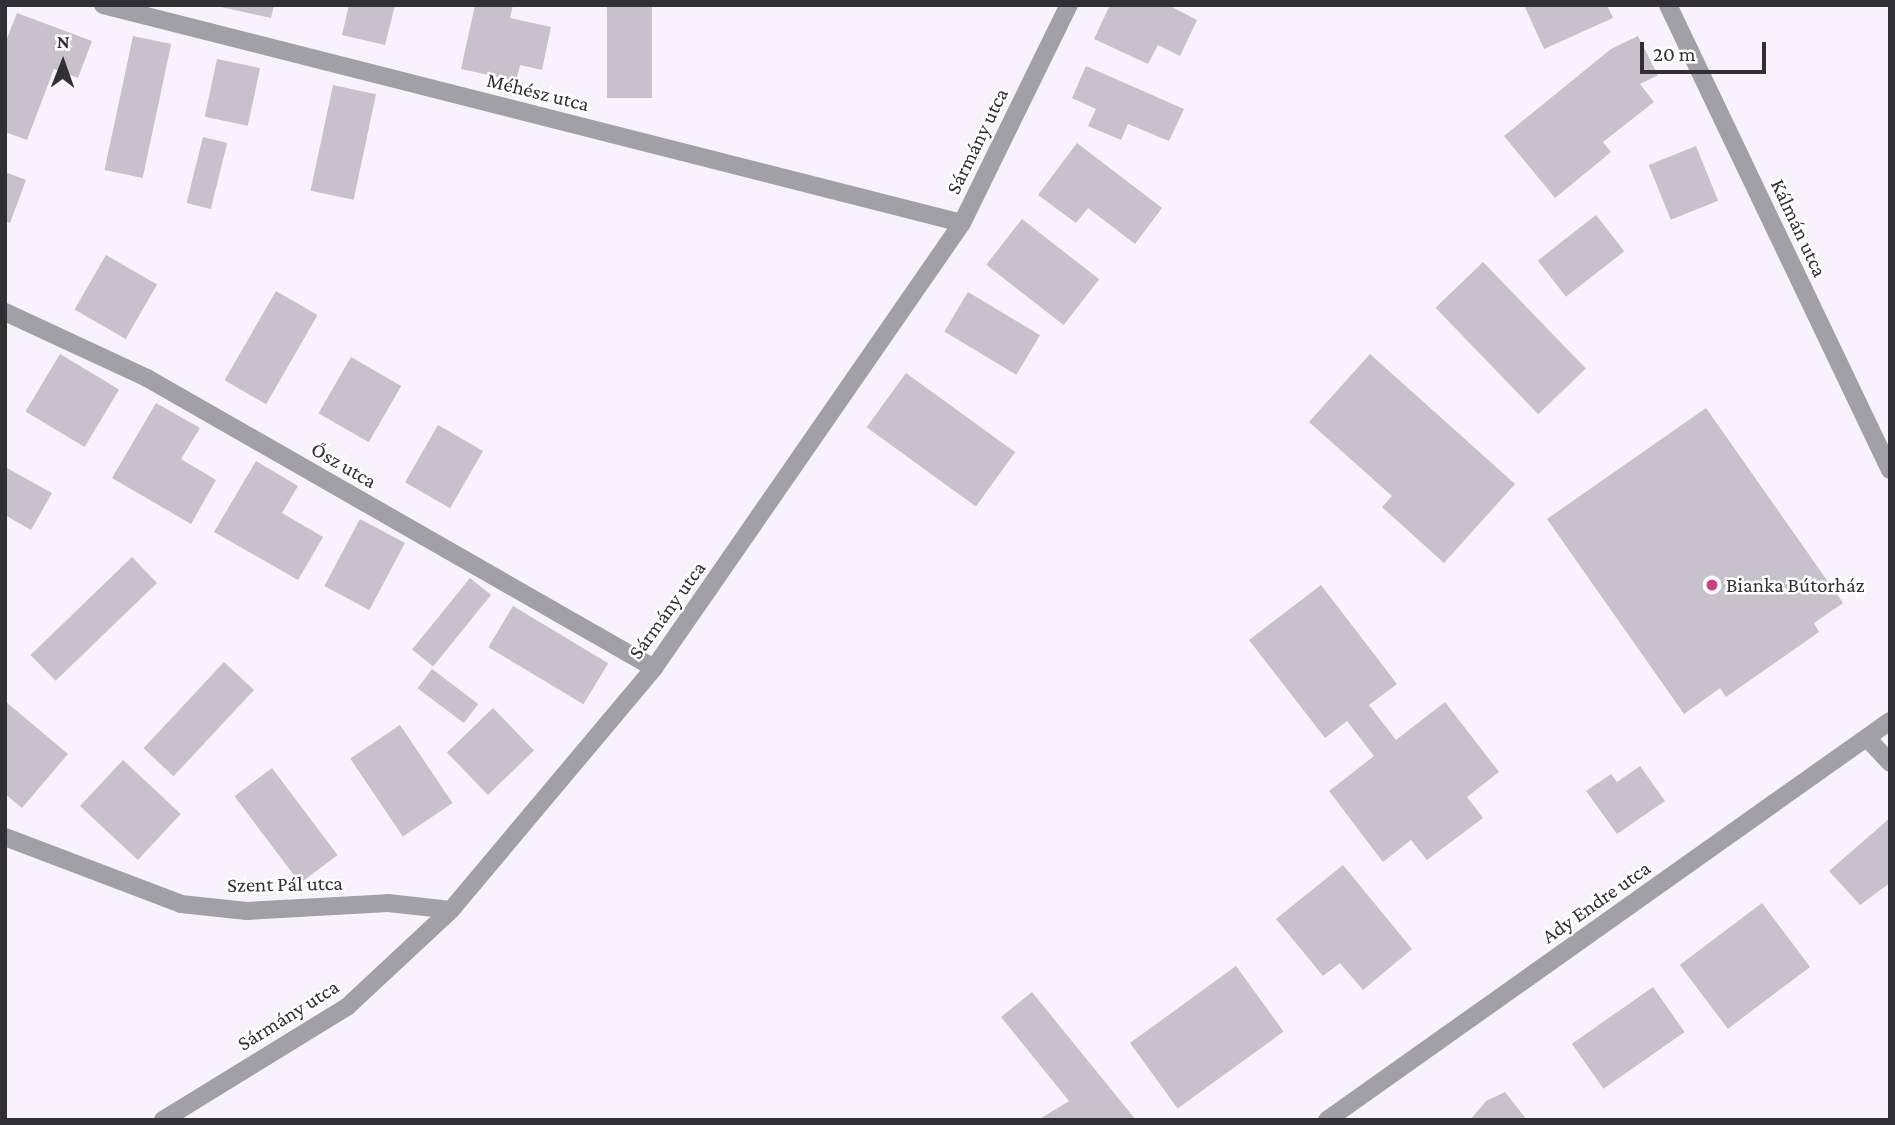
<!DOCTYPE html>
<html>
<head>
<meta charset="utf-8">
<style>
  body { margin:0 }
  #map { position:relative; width:1895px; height:1125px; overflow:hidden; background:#f7f2fc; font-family:"Crimson Pro",serif }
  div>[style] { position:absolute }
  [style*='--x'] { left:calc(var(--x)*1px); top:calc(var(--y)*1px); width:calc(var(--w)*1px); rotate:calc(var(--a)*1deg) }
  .building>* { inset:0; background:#c6c1ca; transform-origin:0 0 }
  .minor>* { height:18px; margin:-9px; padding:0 9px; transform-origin:9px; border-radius:9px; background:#a0a0a5 }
  .dots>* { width:19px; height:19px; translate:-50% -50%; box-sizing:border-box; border:4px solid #fff; border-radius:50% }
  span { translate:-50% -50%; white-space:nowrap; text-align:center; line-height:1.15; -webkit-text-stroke:5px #fff; paint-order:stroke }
  .street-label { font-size:21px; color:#302f32 }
  .poi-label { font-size:21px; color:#302f32 }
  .left { translate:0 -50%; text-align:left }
  .frame { position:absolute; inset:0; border:7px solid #302f32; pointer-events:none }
  .north { position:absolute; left:28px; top:28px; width:70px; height:70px; -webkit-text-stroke:5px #fff; paint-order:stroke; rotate:1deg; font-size:19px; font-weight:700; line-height:28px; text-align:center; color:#302f32 }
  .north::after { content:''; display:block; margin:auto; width:24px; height:32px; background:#302f32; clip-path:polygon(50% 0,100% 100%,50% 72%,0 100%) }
  .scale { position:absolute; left:1640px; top:42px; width:126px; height:32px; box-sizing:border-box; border:4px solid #302f32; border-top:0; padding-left:9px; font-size:21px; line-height:24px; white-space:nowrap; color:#302f32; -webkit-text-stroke:5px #fff; paint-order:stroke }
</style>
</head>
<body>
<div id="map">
  <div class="building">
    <i style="clip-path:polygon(212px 5px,274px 5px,271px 18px)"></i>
    <i style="clip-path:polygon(349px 5px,395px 5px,385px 45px,342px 35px)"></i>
    <i style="clip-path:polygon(475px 5px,513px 5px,510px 18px,551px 27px,542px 70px,520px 65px,516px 81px,461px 69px)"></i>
    <i style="left:607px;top:5px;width:45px;height:93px"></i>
    <i style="clip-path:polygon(1110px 5px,1168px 5px,1197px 20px,1180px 56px,1158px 45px,1148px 64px,1094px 39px)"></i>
    <i style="clip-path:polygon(1524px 5px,1607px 5px,1613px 18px,1544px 49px)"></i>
    <i style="clip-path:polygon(17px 13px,92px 41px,78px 78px,54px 69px,27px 140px,5px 132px,5px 43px)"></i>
    <i style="left:133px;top:36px;width:39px;height:137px;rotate:12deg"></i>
    <i style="clip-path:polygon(1638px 36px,1658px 75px,1640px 84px,1654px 102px,1603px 142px,1611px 152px,1555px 198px,1504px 136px,1611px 49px)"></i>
    <i style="left:217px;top:59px;width:44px;height:59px;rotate:12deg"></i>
    <i style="clip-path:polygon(1086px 66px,1184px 109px,1169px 141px,1128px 124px,1121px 140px,1088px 126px,1096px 109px,1072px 98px)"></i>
    <i style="left:333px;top:85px;width:44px;height:108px;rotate:12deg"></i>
    <i style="left:203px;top:137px;width:25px;height:68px;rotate:14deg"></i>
    <i style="clip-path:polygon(1077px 143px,1162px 208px,1135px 244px,1088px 208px,1076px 223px,1038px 195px)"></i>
    <i style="left:1696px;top:146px;width:59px;height:51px;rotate:68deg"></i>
    <i style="clip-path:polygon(5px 172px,26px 180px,10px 223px,5px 221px)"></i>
    <i style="left:1596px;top:215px;width:46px;height:74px;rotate:52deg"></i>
    <i style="left:1022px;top:219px;width:98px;height:58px;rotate:38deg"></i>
    <i style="left:106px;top:255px;width:59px;height:63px;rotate:30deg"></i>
    <i style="left:1483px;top:262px;width:148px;height:66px;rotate:46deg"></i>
    <i style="left:276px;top:291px;width:48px;height:103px;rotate:30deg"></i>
    <i style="left:968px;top:292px;width:84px;height:46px;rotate:31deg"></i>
    <i style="left:60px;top:354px;width:69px;height:67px;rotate:31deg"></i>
    <i style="clip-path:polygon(1370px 354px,1515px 484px,1444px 563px,1382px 507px,1392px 496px,1309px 422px)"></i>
    <i style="left:351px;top:357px;width:58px;height:65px;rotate:30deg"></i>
    <i style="left:906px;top:373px;width:135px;height:67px;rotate:36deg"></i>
    <i style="clip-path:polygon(156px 403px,200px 428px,181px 459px,216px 480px,191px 524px,112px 478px)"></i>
    <i style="clip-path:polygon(1706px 408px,1843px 603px,1814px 623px,1819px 632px,1726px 697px,1720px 688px,1684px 714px,1547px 519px)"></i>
    <i style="left:438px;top:425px;width:52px;height:66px;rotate:30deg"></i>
    <i style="clip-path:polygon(256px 461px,298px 486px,282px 513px,323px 537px,298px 580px,214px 532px)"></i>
    <i style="clip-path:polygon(5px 467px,52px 493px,31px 530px,5px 515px)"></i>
    <i style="left:360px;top:519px;width:51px;height:76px;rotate:28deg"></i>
    <i style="left:132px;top:557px;width:36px;height:141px;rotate:46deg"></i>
    <i style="left:470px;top:578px;width:27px;height:92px;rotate:39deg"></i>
    <i style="clip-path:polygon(1321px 585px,1397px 684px,1369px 705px,1396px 740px,1445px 702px,1499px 772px,1467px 797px,1483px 818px,1427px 860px,1411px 840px,1383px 862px,1329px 791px,1374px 756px,1347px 721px,1325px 738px,1249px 640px)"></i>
    <i style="left:513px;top:606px;width:111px;height:48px;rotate:31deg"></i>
    <i style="left:224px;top:662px;width:41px;height:118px;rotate:43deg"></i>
    <i style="left:432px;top:669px;width:58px;height:24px;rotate:37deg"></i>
    <i style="clip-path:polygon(5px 701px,68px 754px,22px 808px,5px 794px)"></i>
    <i style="left:493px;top:708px;width:59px;height:64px;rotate:46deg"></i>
    <i style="left:400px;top:725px;width:94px;height:60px;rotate:56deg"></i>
    <i style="left:123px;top:760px;width:79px;height:63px;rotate:43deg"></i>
    <i style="clip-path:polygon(1640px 766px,1665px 801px,1617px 834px,1586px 791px,1611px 774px,1617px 782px)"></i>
    <i style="left:272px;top:768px;width:109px;height:47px;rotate:53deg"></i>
    <i style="clip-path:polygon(1890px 818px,1890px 883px,1860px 905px,1829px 871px)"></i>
    <i style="clip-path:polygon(1343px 865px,1412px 949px,1363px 990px,1340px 963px,1323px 976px,1276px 919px)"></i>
    <i style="left:1762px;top:903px;width:80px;height:103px;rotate:53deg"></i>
    <i style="left:1236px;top:966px;width:81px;height:131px;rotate:54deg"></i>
    <i style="left:1653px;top:987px;width:55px;height:99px;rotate:55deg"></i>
    <i style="clip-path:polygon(1032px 992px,1136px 1120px,1038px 1120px,1069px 1101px,1001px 1017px)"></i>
    <i style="clip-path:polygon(1505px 1092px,1527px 1120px,1470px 1120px,1486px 1101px)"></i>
  </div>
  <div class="minor">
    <i style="--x:103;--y:5;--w:886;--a:14.24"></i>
    <i style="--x:1668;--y:5;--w:515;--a:64.48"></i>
    <i style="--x:5;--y:312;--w:157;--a:24.9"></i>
    <i style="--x:147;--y:378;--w:584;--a:29.77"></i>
    <i style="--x:1867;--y:738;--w:34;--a:47"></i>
    <i style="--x:5;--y:837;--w:188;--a:20.8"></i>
    <i style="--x:181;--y:904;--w:66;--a:6.1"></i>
    <i style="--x:247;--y:911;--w:141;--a:-3.2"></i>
    <i style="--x:388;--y:903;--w:63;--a:6.3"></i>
    <i style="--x:163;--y:1120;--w:217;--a:-31.6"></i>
    <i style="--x:348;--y:1006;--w:141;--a:-43"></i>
    <i style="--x:451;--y:910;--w:316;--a:-50"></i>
    <i style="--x:654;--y:668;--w:541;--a:-55.31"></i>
    <i style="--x:962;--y:223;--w:243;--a:-63.9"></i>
    <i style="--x:1327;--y:1120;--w:690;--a:-35.33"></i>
  </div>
  <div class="dots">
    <i style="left:1712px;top:585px;background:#c84384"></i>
  </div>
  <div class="street-label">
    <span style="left:538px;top:92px;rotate:14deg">Méhész utca</span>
    <span style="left:977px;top:141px;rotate:-64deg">Sármány utca</span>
    <span style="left:1799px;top:228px;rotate:65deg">Kálmán utca</span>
    <span style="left:344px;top:465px;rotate:30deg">Ősz utca</span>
    <span style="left:667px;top:610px;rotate:-54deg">Sármány utca</span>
    <span style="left:285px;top:884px;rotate:-1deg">Szent Pál utca</span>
    <span style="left:1596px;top:902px;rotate:-35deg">Ady Endre utca</span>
    <span style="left:288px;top:1015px;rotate:-32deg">Sármány utca</span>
  </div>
  <div class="poi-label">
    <span class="left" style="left:1726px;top:585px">Bianka Bútorház</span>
  </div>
  <div class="frame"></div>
  <div class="north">N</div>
  <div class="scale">20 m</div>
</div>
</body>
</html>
